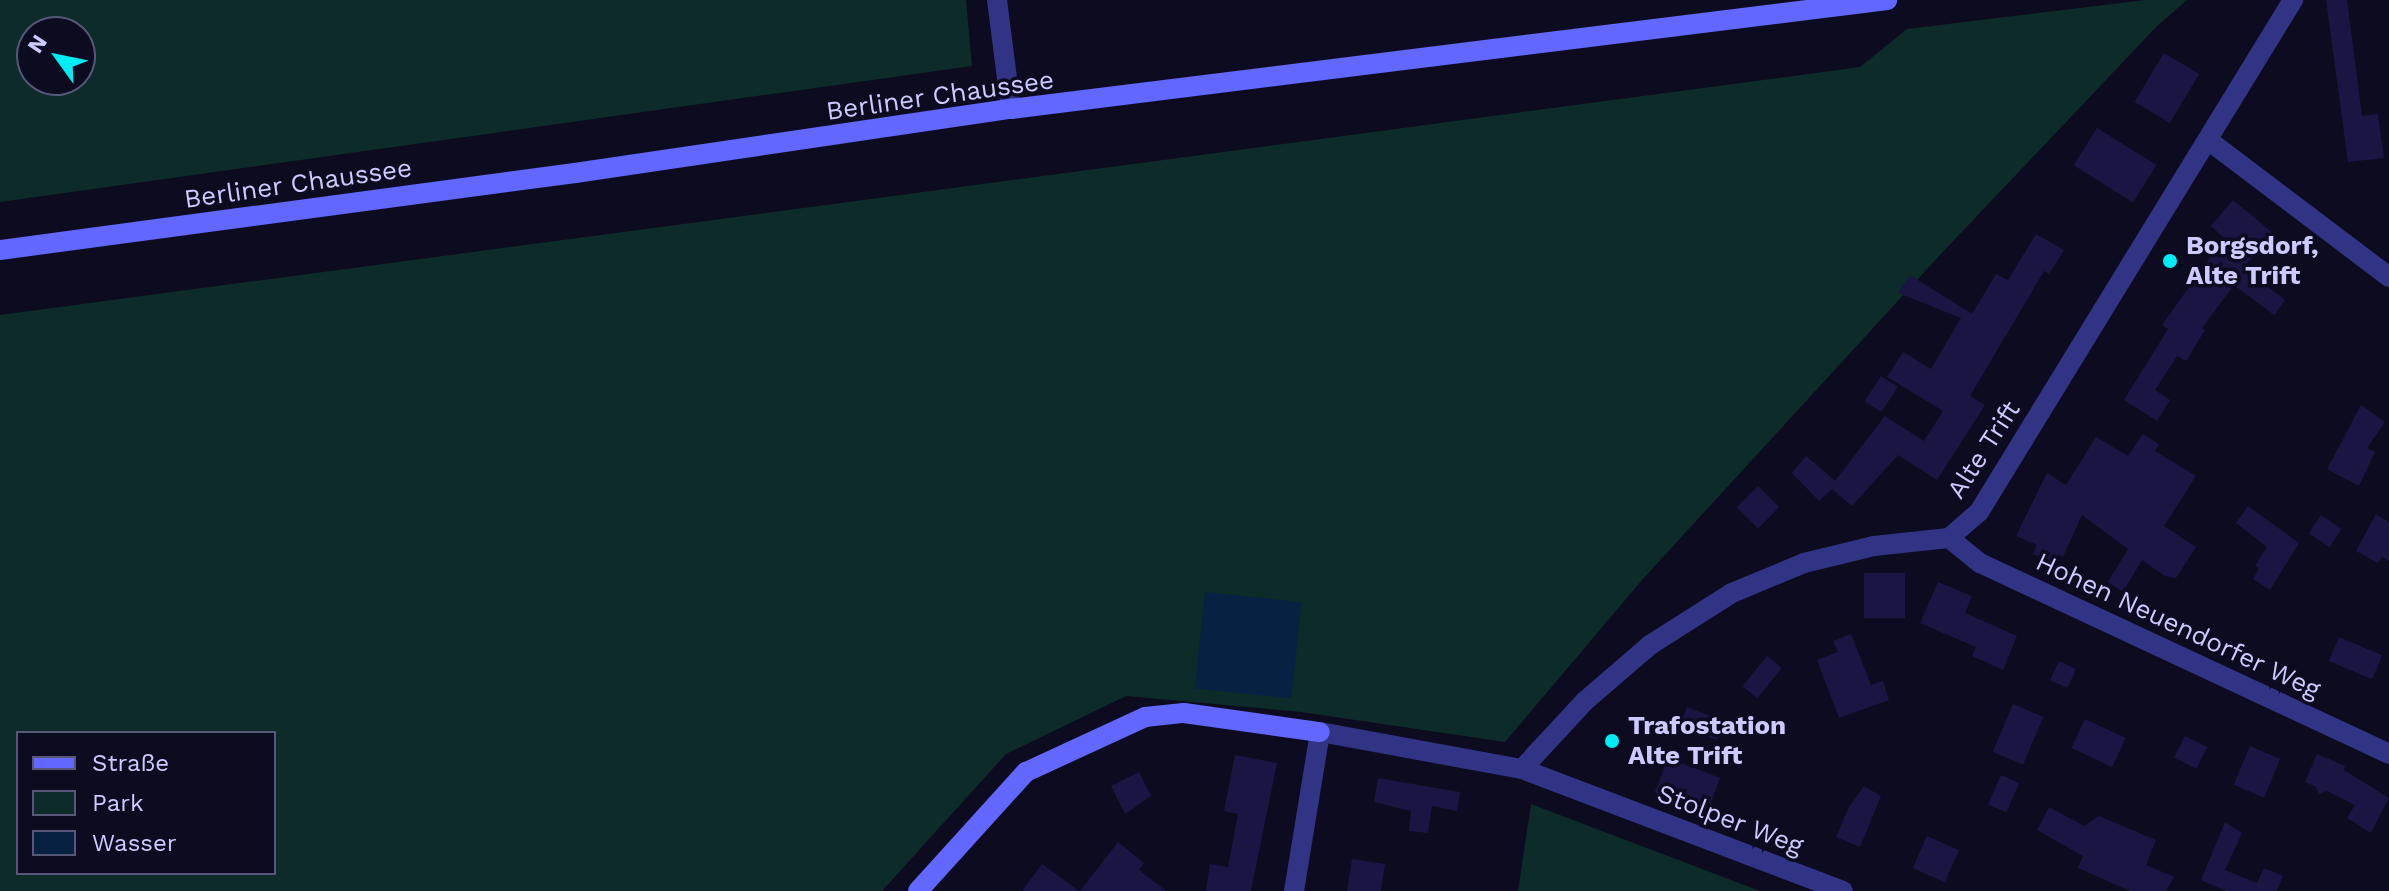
<!DOCTYPE html>
<html>
<head>
<meta charset="utf-8">
<style>
  body { margin:0 }
  #map { position:relative; width:2389px; height:891px; overflow:hidden; background:#0d0b20; font-family:"Work Sans",sans-serif }
  div>[style] { position:absolute }
  [style*='--x'] { left:calc(var(--x)*1px); top:calc(var(--y)*1px); width:calc(var(--w)*1px); rotate:calc(var(--a)*1deg) }
  .green>* { inset:0; background:#0d2b28 }
  .water>* { inset:0; background:#072143; transform-origin:0 0 }
  .building>* { inset:0; background:#1b1543; transform-origin:0 0 }
  .street>* { height:20px; margin:-10px; padding:0 10px; transform-origin:10px; border-radius:10px; background:#313384 }
  .secondary>* { height:20px; margin:-10px; padding:0 10px; transform-origin:10px; border-radius:10px; background:#6167ff }
  .dots>* { width:22px; height:22px; translate:-50% -50%; box-sizing:border-box; border:4px solid #0d0b20; border-radius:50% }
  span { translate:-50% -50%; white-space:nowrap; text-align:center; line-height:1.15; -webkit-text-stroke:7px #0d0b20; paint-order:stroke }
  .street-label { font-size:26px; color:#cccaff }
  .poi-label { font-size:26px; color:#cccaff; font-weight:700 }
  .left { translate:0 -50%; text-align:left }
  .legend { position:absolute; left:16px; top:731px; width:260px; height:144px; box-sizing:border-box; background:#0d0b20; border:2px solid #595779; margin:0; padding:10px 14px; list-style:none; font-size:24px; color:#cccaff }
  .legend li { display:flex; align-items:center; gap:16px; height:40px }
  .legend b { width:40px; border:2px solid #595779 }
  .north { position:absolute; left:16px; top:16px; width:80px; height:80px; box-sizing:border-box; background:#0d0b20; border:2px solid #595779; border-radius:50%; rotate:303deg; font-size:22px; font-weight:700; line-height:32px; text-align:center; color:#cccaff }
  .north::after { content:''; display:block; margin:auto; width:28px; height:36px; background:#00ecf5; clip-path:polygon(50% 0,100% 100%,50% 72%,0 100%) }
</style>
</head>
<body>
<div id="map">
  <div class="green">
    <i style="clip-path:polygon(evenodd,0 0,966px 0,972px 66px,0 202px,0 0,32px 32px,80px 32px,80px 80px,32px 80px,32px 32px)"></i>
    <i style="clip-path:polygon(evenodd,2145px 0,2187px 0,2157px 26px,1939px 256px,1642px 580px,1505px 742px,1301px 712px,1126px 696px,1006px 754px,882px 891px,0 891px,0 315px,1860px 67px,1907px 29px,2145px 0,18px 733px,274px 733px,274px 873px,18px 873px,18px 733px)"></i>
    <i style="clip-path:polygon(1531px 804px,1760px 891px,1518px 891px)"></i>
  </div>
  <div class="water">
    <i style="left:1205px;top:592px;width:97px;height:97px;rotate:6deg"></i>
  </div>
  <div class="building">
    <i style="clip-path:polygon(2326px 0,2347px 0,2362px 116px,2378px 114px,2384px 158px,2348px 162px)"></i>
    <i style="left:2164px;top:53px;width:41px;height:57px;rotate:31deg"></i>
    <i style="left:2097px;top:128px;width:70px;height:44px;rotate:32deg"></i>
    <i style="clip-path:polygon(2233px 200px,2273px 233px,2243px 268px,2285px 300px,2274px 315px,2234px 285px,2202px 328px,2205px 330px,2186px 361px,2177px 356px,2155px 390px,2170px 400px,2157px 421px,2124px 400px,2168px 329px,2162px 325px,2224px 238px,2211px 226px)"></i>
    <i style="clip-path:polygon(2036px 234px,2064px 250px,2049px 274px,2044px 271px,1970px 396px,1985px 405px,1937px 480px,1898px 455px,1852px 506px,1832px 489px,1819px 501px,1792px 473px,1806px 456px,1835px 481px,1885px 416px,1924px 441px,1943px 411px,1887px 377px,1903px 352px,1931px 369px,1961px 318px,1898px 293px,1910px 275px,1972px 314px,1996px 274px,2008px 280px)"></i>
    <i style="left:1881px;top:376px;width:20px;height:30px;rotate:33deg"></i>
    <i style="clip-path:polygon(2361px 405px,2385px 422px,2367px 448px,2375px 452px,2359px 486px,2327px 469px)"></i>
    <i style="clip-path:polygon(2143px 434px,2159px 444px,2155px 451px,2196px 476px,2164px 526px,2196px 547px,2176px 578px,2165px 576px,2142px 560px,2123px 592px,2108px 582px,2128px 549px,2082px 515px,2063px 557px,2058px 554px,2053px 563px,2033px 554px,2037px 545px,2016px 536px,2047px 473px,2066px 485px,2096px 437px,2128px 456px)"></i>
    <i style="left:1758px;top:486px;width:30px;height:30px;rotate:45deg"></i>
    <i style="clip-path:polygon(2248px 506px,2299px 543px,2270px 590px,2253px 579px,2259px 568px,2255px 566px,2267px 547px,2236px 523px)"></i>
    <i style="clip-path:polygon(2376px 514px,2389px 522px,2389px 561px,2382px 557px,2378px 563px,2356px 551px)"></i>
    <i style="left:2321px;top:515px;width:25px;height:22px;rotate:34deg"></i>
    <i style="left:1864px;top:573px;width:41px;height:45px"></i>
    <i style="clip-path:polygon(1938px 582px,1972px 596px,1965px 613px,2017px 636px,2003px 670px,1972px 656px,1976px 647px,1920px 623px)"></i>
    <i style="clip-path:polygon(1851px 634px,1871px 685px,1883px 681px,1889px 700px,1839px 718px,1817px 660px,1838px 652px,1833px 641px)"></i>
    <i style="left:2339px;top:637px;width:47px;height:26px;rotate:23deg"></i>
    <i style="left:1767px;top:656px;width:19px;height:39px;rotate:39deg"></i>
    <i style="left:2059px;top:661px;width:19px;height:21px;rotate:25deg"></i>
    <i style="left:2013px;top:704px;width:33px;height:52px;rotate:23deg"></i>
    <i style="left:1687px;top:707px;width:39px;height:20px;rotate:21deg"></i>
    <i style="left:2085px;top:719px;width:45px;height:32px;rotate:25deg"></i>
    <i style="left:2185px;top:736px;width:25px;height:24px;rotate:27deg"></i>
    <i style="left:2250px;top:746px;width:33px;height:42px;rotate:23deg"></i>
    <i style="clip-path:polygon(2317px 754px,2345px 766px,2344px 770px,2389px 798px,2371px 833px,2347px 818px,2355px 805px,2327px 791px,2319px 794px,2316px 787px,2305px 782px)"></i>
    <i style="clip-path:polygon(1235px 755px,1277px 763px,1251px 891px,1206px 891px,1210px 864px,1228px 867px,1238px 814px,1224px 811px)"></i>
    <i style="left:1668px;top:758px;width:56px;height:37px;rotate:21deg"></i>
    <i style="clip-path:polygon(1139px 772px,1151px 796px,1125px 814px,1111px 786px)"></i>
    <i style="left:2001px;top:775px;width:20px;height:32px;rotate:24deg"></i>
    <i style="clip-path:polygon(1378px 778px,1460px 792px,1457px 811px,1432px 806px,1428px 833px,1409px 831px,1411px 811px,1374px 802px)"></i>
    <i style="clip-path:polygon(1864px 786px,1881px 796px,1860px 847px,1836px 837px,1849px 807px)"></i>
    <i style="clip-path:polygon(2049px 807px,2084px 826px,2099px 816px,2156px 840px,2146px 865px,2174px 877px,2166px 891px,2130px 891px,2078px 868px,2083px 856px,2037px 830px)"></i>
    <i style="clip-path:polygon(2225px 822px,2242px 833px,2225px 870px,2257px 883px,2264px 868px,2283px 876px,2277px 891px,2226px 891px,2201px 880px)"></i>
    <i style="left:1927px;top:836px;width:35px;height:35px;rotate:24deg"></i>
    <i style="clip-path:polygon(1118px 842px,1144px 863px,1139px 870px,1166px 891px,1080px 891px)"></i>
    <i style="clip-path:polygon(1352px 859px,1385px 864px,1381px 891px,1347px 891px)"></i>
    <i style="clip-path:polygon(1042px 864px,1079px 891px,1022px 891px)"></i>
  </div>
  <div class="street">
    <i style="--x:997;--y:0;--w:110;--a:82.7"></i>
    <i style="--x:2208;--y:140;--w:227;--a:37.1"></i>
    <i style="--x:1949;--y:538;--w:40;--a:39"></i>
    <i style="--x:1980;--y:563;--w:451;--a:25"></i>
    <i style="--x:1522;--y:769;--w:93;--a:-47.2"></i>
    <i style="--x:1585;--y:701;--w:86;--a:-40.7"></i>
    <i style="--x:1650;--y:645;--w:97;--a:-32.4"></i>
    <i style="--x:1732;--y:593;--w:78;--a:-22.6"></i>
    <i style="--x:1804;--y:563;--w:72;--a:-13.7"></i>
    <i style="--x:1874;--y:546;--w:75;--a:-6.1"></i>
    <i style="--x:1949;--y:538;--w:40;--a:-41"></i>
    <i style="--x:1979;--y:512;--w:601;--a:-58.48"></i>
    <i style="--x:1294;--y:891;--w:161;--a:-80.7"></i>
    <i style="--x:1320;--y:732;--w:205;--a:10.4"></i>
    <i style="--x:1522;--y:769;--w:343;--a:20.8"></i>
  </div>
  <div class="secondary">
    <i style="--x:0;--y:250;--w:580;--a:-7.63"></i>
    <i style="--x:575;--y:173;--w:441;--a:-8.4"></i>
    <i style="--x:1011;--y:109;--w:883;--a:-7.09"></i>
    <i style="--x:918;--y:891;--w:161;--a:-47.8"></i>
    <i style="--x:1026;--y:772;--w:131;--a:-24.8"></i>
    <i style="--x:1145;--y:717;--w:39;--a:-6"></i>
    <i style="--x:1184;--y:713;--w:137;--a:8"></i>
  </div>
  <div class="dots">
    <i style="left:2170px;top:261px;background:#00ecf5"></i>
    <i style="left:1612px;top:741px;background:#00ecf5"></i>
  </div>
  <div class="street-label">
    <span style="left:940px;top:96px;rotate:-8deg">Berliner Chaussee</span>
    <span style="left:298px;top:184px;rotate:-8deg">Berliner Chaussee</span>
    <span style="left:1984px;top:450px;rotate:-57deg">Alte Trift</span>
    <span style="left:2178px;top:626px;rotate:25deg">Hohen Neuendorfer Weg</span>
    <span style="left:1730px;top:820px;rotate:21deg">Stolper Weg</span>
  </div>
  <div class="poi-label">
    <span class="left" style="left:2186px;top:261px">Borgsdorf,<br>Alte Trift</span>
    <span class="left" style="left:1628px;top:741px">Trafostation<br>Alte Trift</span>
  </div>
  <ul class="legend">
  <li><b style="height:10px;background:#6167ff"></b>Straße</li>
  <li><b style="height:22px;background:#0d2b28"></b>Park</li>
  <li><b style="height:22px;background:#072143"></b>Wasser</li>
  </ul>
  <div class="north">N</div>
</div>
</body>
</html>
